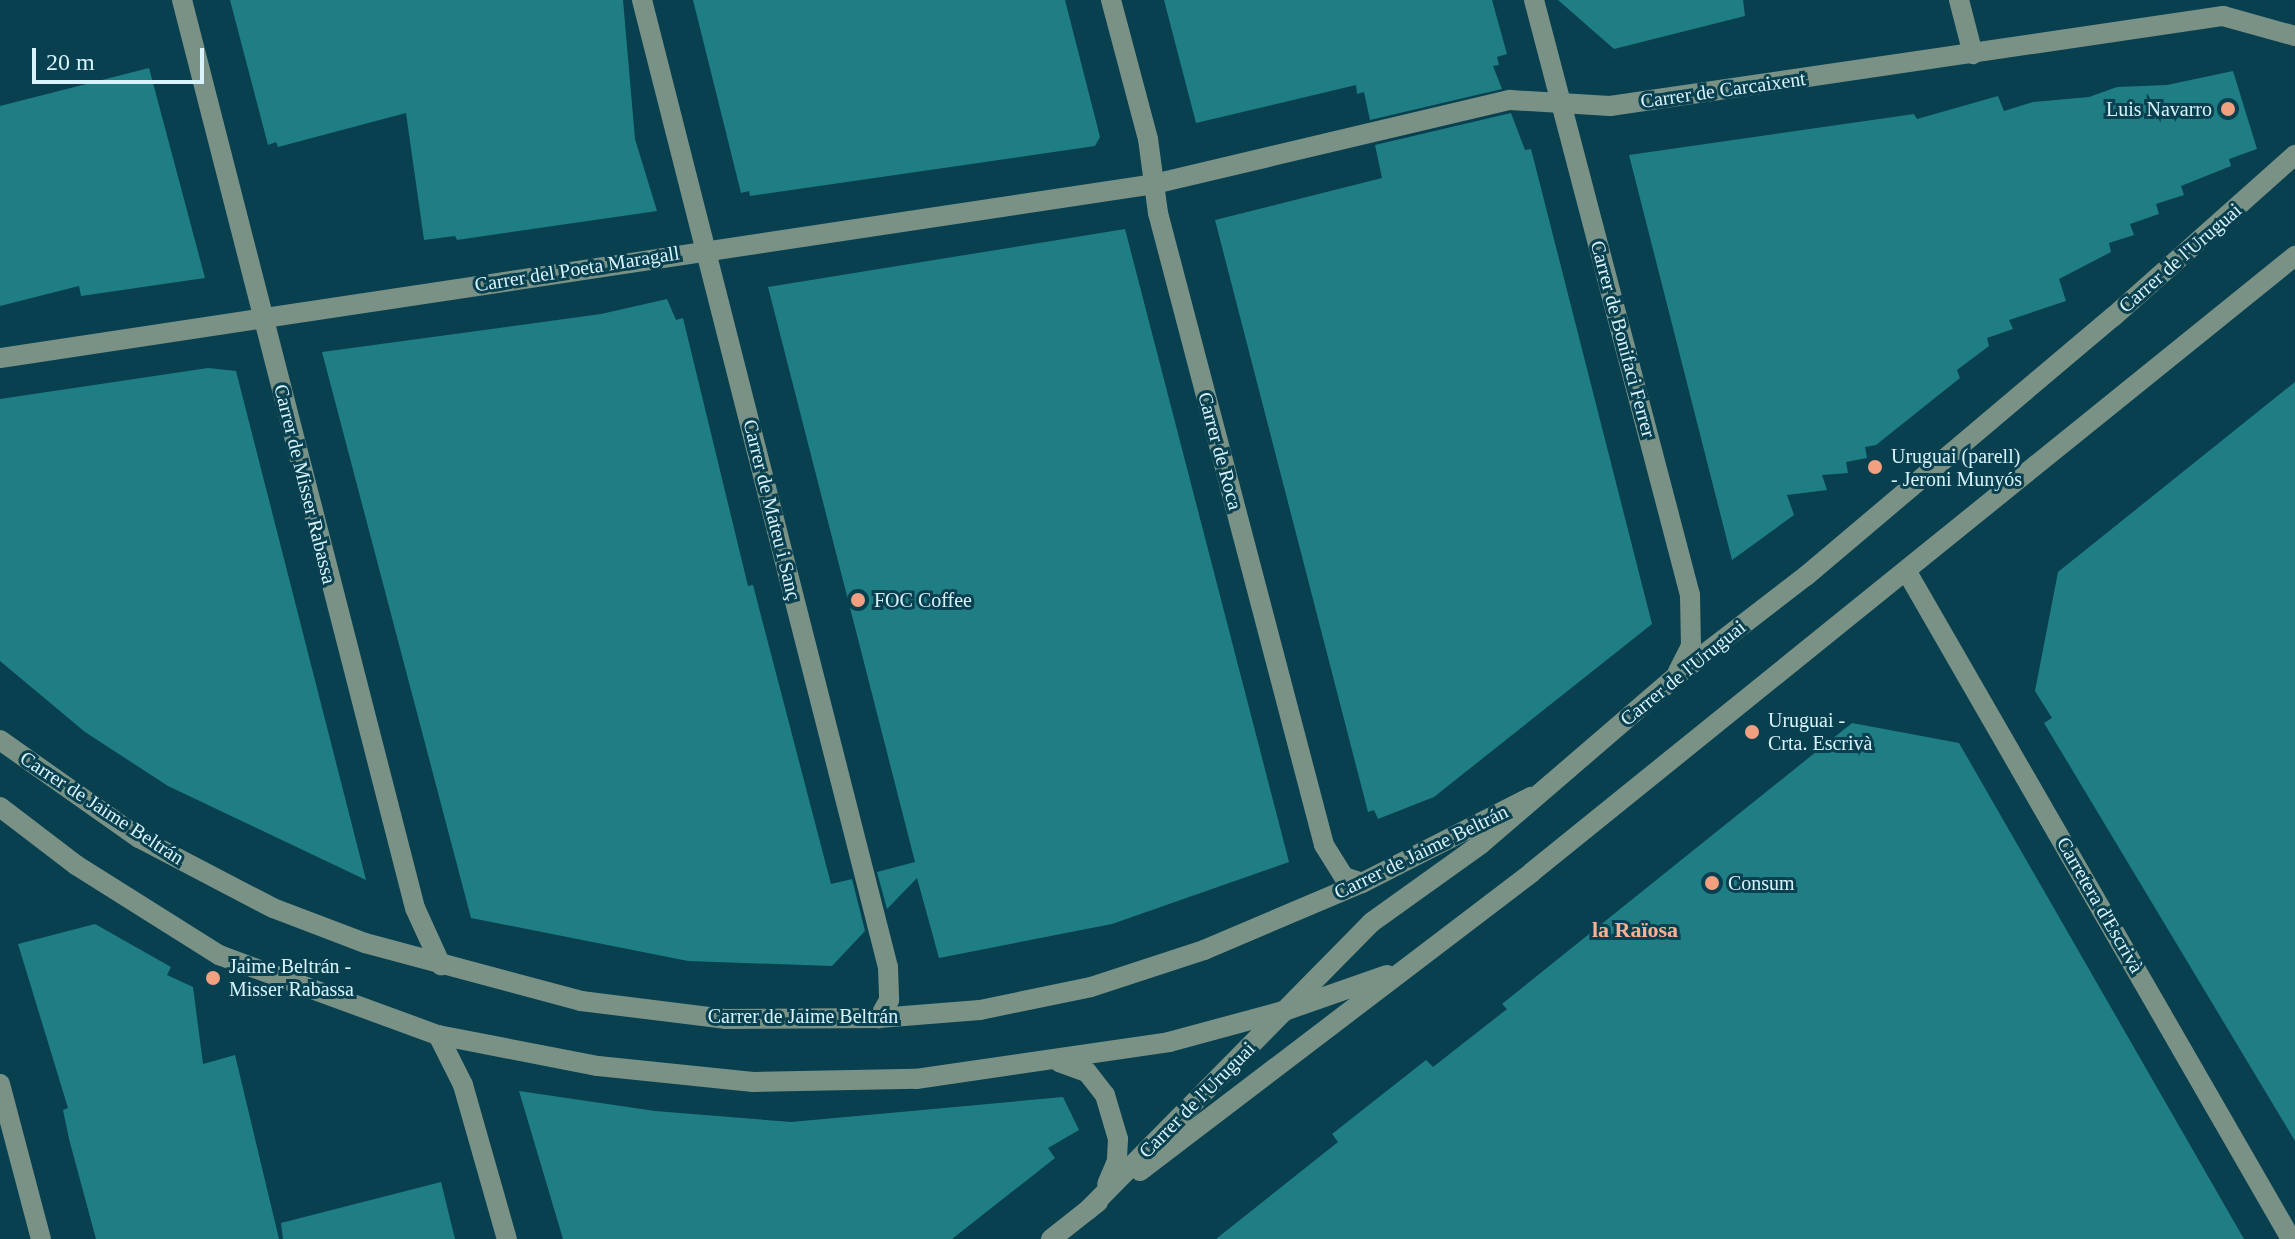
<!DOCTYPE html>
<html>
<head>
<meta charset="utf-8">
<style>
  body { margin:0 }
  #map { position:relative; width:2295px; height:1239px; overflow:hidden; background:#084050; font-family:Georgia,serif }
  div>[style] { position:absolute }
  [style*='--x'] { left:calc(var(--x)*1px); top:calc(var(--y)*1px); width:calc(var(--w)*1px); rotate:calc(var(--a)*1deg) }
  .building>* { inset:0; background:#1f7d84 }
  .minor>* { height:20px; margin:-10px; padding:0 10px; transform-origin:10px; border-radius:10px; background:#7a9285 }
  .dots>* { width:22px; height:22px; translate:-50% -50%; box-sizing:border-box; border:4px solid #084050; border-radius:50% }
  span { translate:-50% -50%; white-space:nowrap; text-align:center; line-height:1.15; -webkit-text-stroke:6px #084050; paint-order:stroke }
  .street-label { font-size:20px; color:#d9f3fd }
  .poi-label { font-size:20px; color:#d9f3fd }
  .right { translate:-100% -50%; text-align:right }
  .left { translate:0 -50%; text-align:left }
  .neighbourhood-label { font-size:22px; color:#fdb092; font-weight:700 }
  .scale { position:absolute; left:32px; top:48px; width:172px; height:36px; box-sizing:border-box; border:4px solid #d9f3fd; border-top:0; padding-left:10px; font-size:24px; line-height:28px; white-space:nowrap; color:#d9f3fd; -webkit-text-stroke:6px #084050; paint-order:stroke }
</style>
</head>
<body>
<div id="map">
  <div class="building">
    <i style="clip-path:polygon(230px 0,623px 0,635px 139px,657px 211px,457px 240px,455px 236px,424px 240px,406px 113px,278px 147px,276px 142px,268px 145px)"></i>
    <i style="clip-path:polygon(693px 0,1065px 0,1100px 137px,1095px 146px,750px 196px,749px 191px,741px 193px)"></i>
    <i style="clip-path:polygon(1164px 0,1492px 0,1507px 54px,1497px 57px,1499px 65px,1493px 66px,1502px 89px,1370px 120px,1364px 92px,1357px 94px,1356px 85px,1196px 123px)"></i>
    <i style="clip-path:polygon(1558px 0,1743px 0,1745px 16px,1614px 49px)"></i>
    <i style="clip-path:polygon(149px 68px,205px 278px,81px 296px,79px 286px,0 306px,0 106px)"></i>
    <i style="clip-path:polygon(2233px 71px,2257px 149px,2229px 159px,2231px 166px,2181px 186px,2184px 195px,2156px 204px,2159px 214px,2130px 224px,2134px 235px,2109px 243px,2111px 252px,2059px 279px,2066px 301px,2009px 320px,2013px 329px,1987px 338px,1989px 346px,1957px 370px,1960px 378px,1876px 445px,1865px 447px,1867px 458px,1846px 462px,1848px 473px,1822px 475px,1827px 490px,1787px 495px,1794px 515px,1732px 560px,1629px 155px,1914px 114px,1917px 119px,1998px 96px,2004px 111px,2033px 102px,2089px 97px,2117px 87px,2167px 85px)"></i>
    <i style="clip-path:polygon(1511px 113px,1525px 150px,1531px 149px,1652px 624px,1434px 797px,1378px 819px,1374px 810px,1368px 812px,1215px 220px,1382px 178px,1375px 145px)"></i>
    <i style="clip-path:polygon(1125px 229px,1289px 862px,1112px 924px,939px 958px,917px 878px,887px 909px,877px 872px,915px 862px,768px 287px)"></i>
    <i style="clip-path:polygon(667px 299px,676px 320px,683px 318px,748px 586px,753px 585px,831px 884px,852px 879px,865px 931px,832px 966px,688px 961px,471px 918px,322px 352px,601px 314px)"></i>
    <i style="clip-path:polygon(208px 368px,236px 371px,366px 880px,168px 786px,85px 732px,0 661px,0 399px)"></i>
    <i style="clip-path:polygon(2295px 382px,2295px 1141px,2044px 723px,2052px 718px,2035px 691px,2058px 572px)"></i>
    <i style="clip-path:polygon(1852px 723px,1959px 743px,2244px 1239px,1216px 1239px,1338px 1142px,1332px 1134px,1426px 1060px,1433px 1067px,1507px 1009px,1502px 1004px)"></i>
    <i style="clip-path:polygon(95px 924px,171px 967px,167px 975px,193px 987px,203px 1064px,235px 1055px,279px 1239px,96px 1239px,69px 1139px,63px 1110px,68px 1108px,18px 944px)"></i>
    <i style="clip-path:polygon(519px 1091px,655px 1111px,791px 1122px,1063px 1097px,1079px 1130px,1048px 1148px,1055px 1158px,952px 1239px,563px 1239px)"></i>
    <i style="clip-path:polygon(441px 1182px,455px 1239px,283px 1239px,281px 1223px)"></i>
  </div>
  <div class="minor">
    <i style="--x:182;--y:0;--w:937;--a:75.61"></i>
    <i style="--x:415;--y:908;--w:63;--a:65.5"></i>
    <i style="--x:642;--y:0;--w:998;--a:75.73"></i>
    <i style="--x:888;--y:967;--w:33;--a:88"></i>
    <i style="--x:889;--y:1000;--w:21;--a:119"></i>
    <i style="--x:1111;--y:0;--w:144;--a:75.1"></i>
    <i style="--x:1148;--y:139;--w:75;--a:82.3"></i>
    <i style="--x:1158;--y:213;--w:653;--a:75.28"></i>
    <i style="--x:1324;--y:845;--w:38;--a:58"></i>
    <i style="--x:1344;--y:877;--w:19;--a:18"></i>
    <i style="--x:1534;--y:0;--w:615;--a:75.31"></i>
    <i style="--x:1690;--y:595;--w:51;--a:88.9"></i>
    <i style="--x:1691;--y:646;--w:29;--a:117"></i>
    <i style="--x:1959;--y:0;--w:56;--a:75.5"></i>
    <i style="--x:0;--y:358;--w:1167;--a:-8.57"></i>
    <i style="--x:1154;--y:184;--w:366;--a:-13.3"></i>
    <i style="--x:1510;--y:100;--w:100;--a:3.4"></i>
    <i style="--x:1610;--y:106;--w:620;--a:-8.35"></i>
    <i style="--x:2223;--y:16;--w:75;--a:15.5"></i>
    <i style="--x:1907;--y:572;--w:770;--a:60.07"></i>
    <i style="--x:0;--y:740;--w:170;--a:35.2"></i>
    <i style="--x:139;--y:838;--w:151;--a:27.6"></i>
    <i style="--x:273;--y:908;--w:98;--a:20.8"></i>
    <i style="--x:365;--y:943;--w:224;--a:15"></i>
    <i style="--x:581;--y:1001;--w:145;--a:7.1"></i>
    <i style="--x:725;--y:1019;--w:154;--a:-0.4"></i>
    <i style="--x:879;--y:1018;--w:101;--a:-4.5"></i>
    <i style="--x:980;--y:1010;--w:113;--a:-11.7"></i>
    <i style="--x:1091;--y:987;--w:119;--a:-18.1"></i>
    <i style="--x:1204;--y:950;--w:172;--a:-23"></i>
    <i style="--x:1362;--y:883;--w:190;--a:-27"></i>
    <i style="--x:0;--y:807;--w:96;--a:37.3"></i>
    <i style="--x:76;--y:865;--w:169;--a:32.2"></i>
    <i style="--x:219;--y:955;--w:233;--a:20.1"></i>
    <i style="--x:438;--y:1035;--w:163;--a:11"></i>
    <i style="--x:598;--y:1066;--w:156;--a:5.9"></i>
    <i style="--x:753;--y:1082;--w:163;--a:-1.1"></i>
    <i style="--x:916;--y:1079;--w:256;--a:-8.3"></i>
    <i style="--x:1169;--y:1042;--w:122;--a:-15.2"></i>
    <i style="--x:1287;--y:1010;--w:106;--a:-19.3"></i>
    <i style="--x:438;--y:1035;--w:56;--a:63.4"></i>
    <i style="--x:463;--y:1085;--w:160;--a:74.1"></i>
    <i style="--x:1059;--y:1062;--w:30;--a:20"></i>
    <i style="--x:1087;--y:1072;--w:29;--a:52"></i>
    <i style="--x:1105;--y:1095;--w:46;--a:73.5"></i>
    <i style="--x:1118;--y:1139;--w:22;--a:93"></i>
    <i style="--x:1117;--y:1161;--w:25;--a:113"></i>
    <i style="--x:0;--y:1084;--w:160;--a:75.2"></i>
    <i style="--x:1140;--y:1171;--w:493;--a:-37.3"></i>
    <i style="--x:1532;--y:872;--w:981;--a:-38.92"></i>
    <i style="--x:1088;--y:1210;--w:404;--a:-45.4"></i>
    <i style="--x:1372;--y:922;--w:134;--a:-35.6"></i>
    <i style="--x:1481;--y:844;--w:257;--a:-40.7"></i>
    <i style="--x:1676;--y:676;--w:164;--a:-37.6"></i>
    <i style="--x:1806;--y:576;--w:402;--a:-40.2"></i>
    <i style="--x:2113;--y:317;--w:244;--a:-41.7"></i>
    <i style="--x:1051;--y:1239;--w:60;--a:-38.2"></i>
  </div>
  <div class="dots">
    <i style="left:2228px;top:109px;background:#f2a080"></i>
    <i style="left:1875px;top:467px;background:#f2a080"></i>
    <i style="left:858px;top:600px;background:#f2a080"></i>
    <i style="left:1752px;top:732px;background:#f2a080"></i>
    <i style="left:1712px;top:883px;background:#f2a080"></i>
    <i style="left:213px;top:978px;background:#f2a080"></i>
  </div>
  <div class="street-label">
    <span style="left:1723px;top:90px;rotate:-8deg">Carrer de Carcaixent</span>
    <span style="left:2180px;top:258px;rotate:-41deg">Carrer de l'Uruguai</span>
    <span style="left:577px;top:269px;rotate:-9deg">Carrer del Poeta Maragall</span>
    <span style="left:1623px;top:339px;rotate:75deg">Carrer de Bonifaci Ferrer</span>
    <span style="left:1220px;top:451px;rotate:75deg">Carrer de Roca</span>
    <span style="left:305px;top:484px;rotate:76deg">Carrer de Misser Rabassa</span>
    <span style="left:772px;top:510px;rotate:76deg">Carrer de Mateu i Sanç</span>
    <span style="left:1683px;top:673px;rotate:-39deg">Carrer de l'Uruguai</span>
    <span style="left:102px;top:808px;rotate:33deg">Carrer de Jaime Beltrán</span>
    <span style="left:1421px;top:852px;rotate:-26deg">Carrer de Jaime Beltrán</span>
    <span style="left:2100px;top:905px;rotate:60deg">Carretera d'Escrivà</span>
    <span style="left:803px;top:1016px">Carrer de Jaime Beltrán</span>
    <span style="left:1197px;top:1100px;rotate:-45deg">Carrer de l'Uruguai</span>
  </div>
  <div class="poi-label">
    <span class="right" style="left:2212px;top:109px">Luis Navarro</span>
    <span class="left" style="left:1891px;top:468px">Uruguai (parell)<br>- Jeroni Munyós</span>
    <span class="left" style="left:874px;top:600px">FOC Coffee</span>
    <span class="left" style="left:1768px;top:732px">Uruguai -<br>Crta. Escrivà</span>
    <span class="left" style="left:1728px;top:883px">Consum</span>
    <span class="left" style="left:229px;top:978px">Jaime Beltrán -<br>Misser Rabassa</span>
  </div>
  <div class="neighbourhood-label">
    <span style="left:1635px;top:930px">la Raïosa</span>
  </div>
  <div class="scale">20 m</div>
</div>
</body>
</html>
